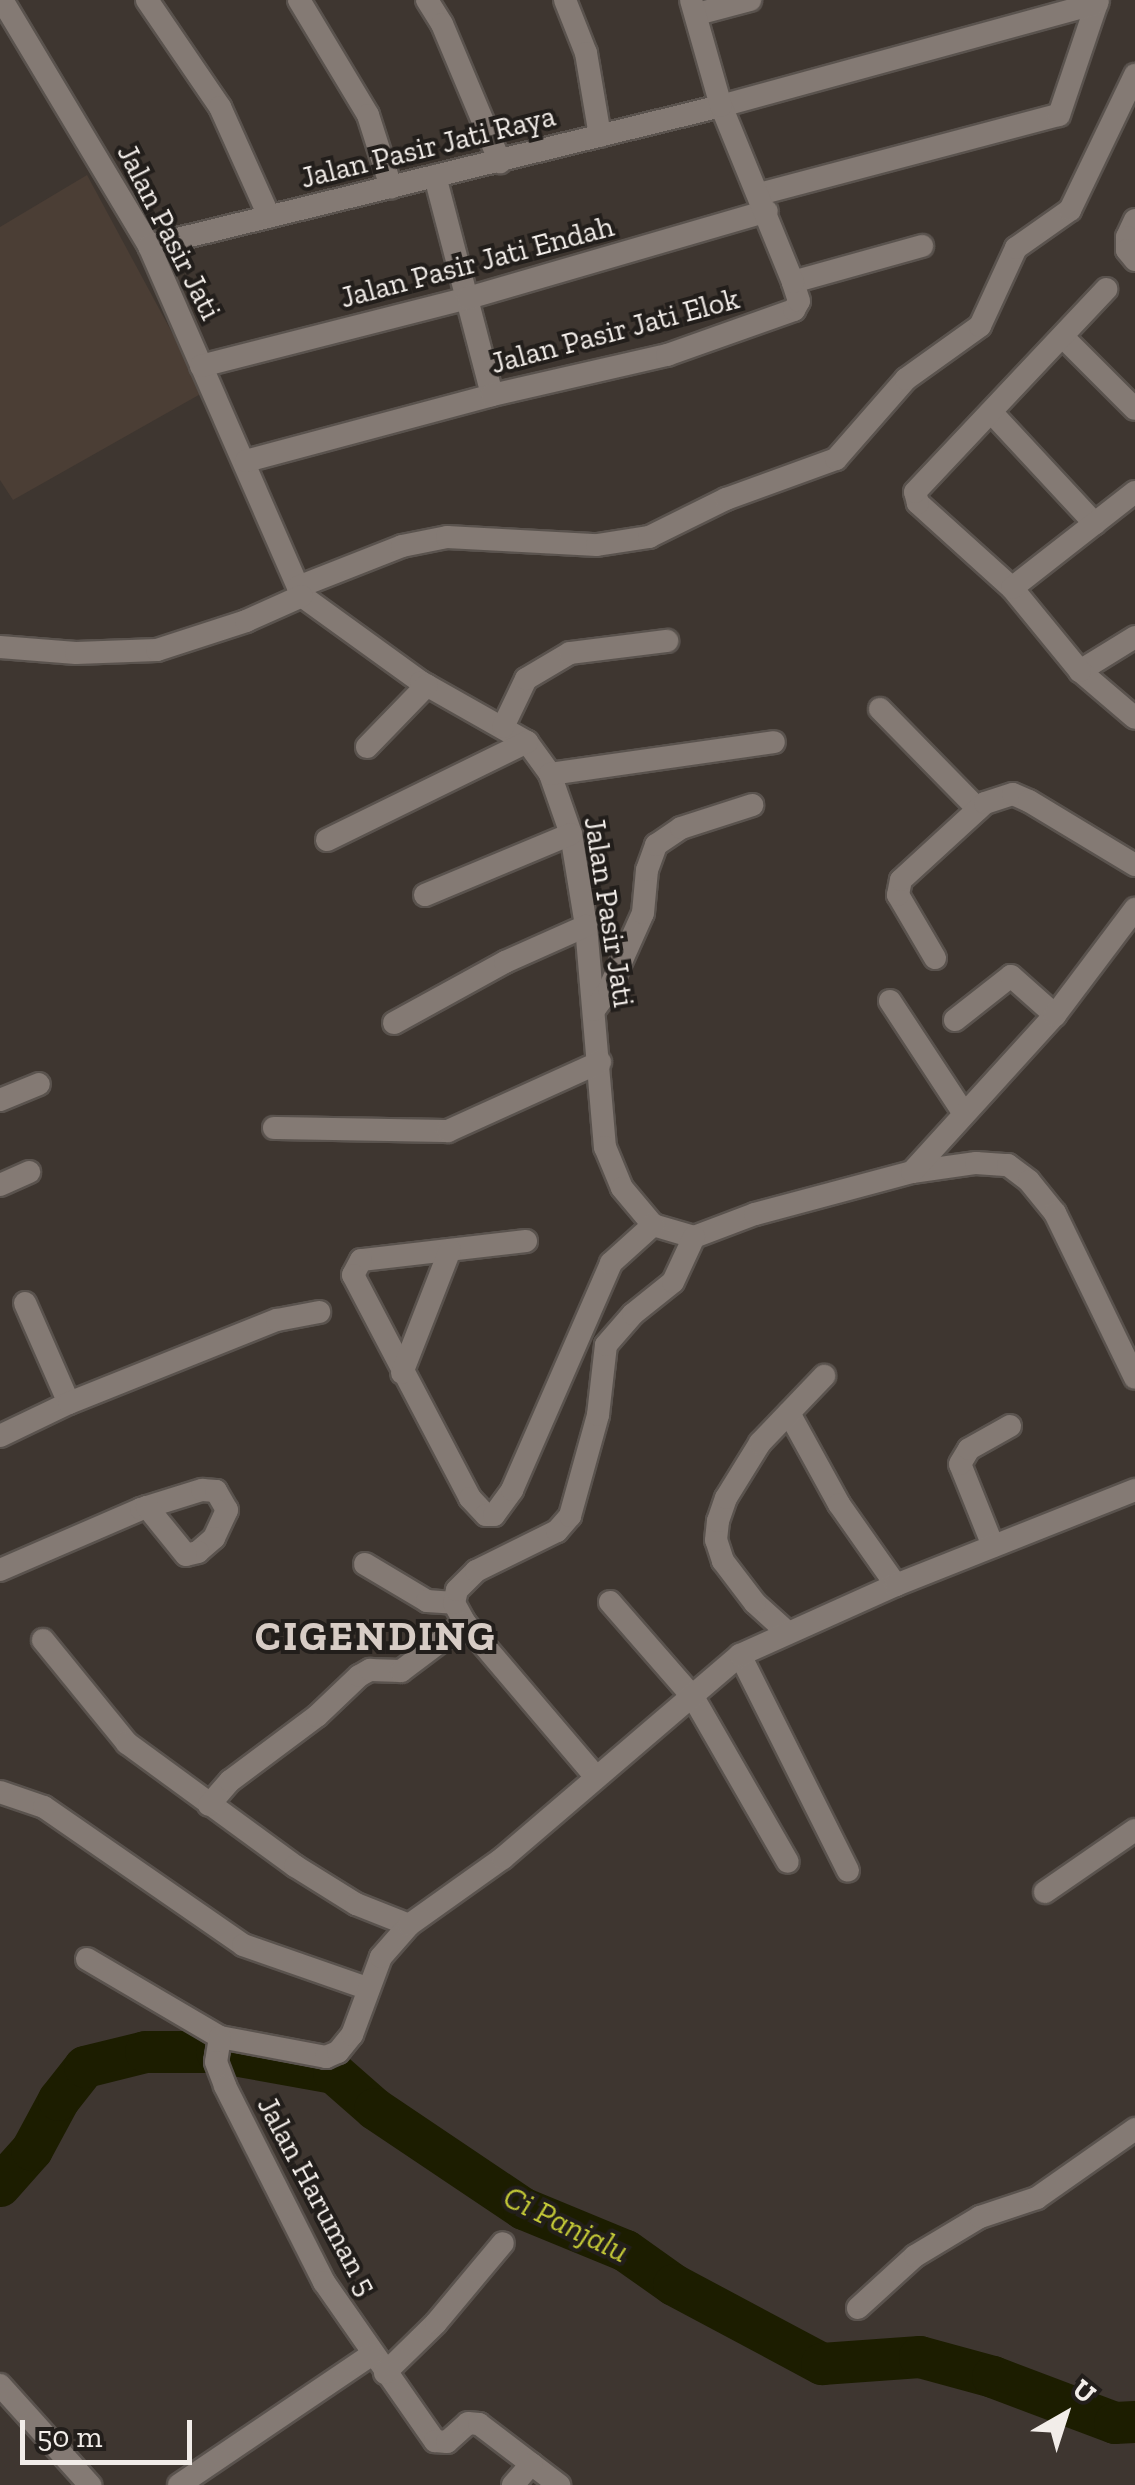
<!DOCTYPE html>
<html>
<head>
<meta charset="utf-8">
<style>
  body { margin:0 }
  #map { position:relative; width:1135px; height:2485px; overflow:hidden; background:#3e3630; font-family:"Zilla Slab",serif }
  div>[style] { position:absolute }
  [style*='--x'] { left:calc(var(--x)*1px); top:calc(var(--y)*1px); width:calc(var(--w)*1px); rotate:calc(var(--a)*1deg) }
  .built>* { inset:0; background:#4b3e35 }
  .river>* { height:42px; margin:-21px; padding:0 21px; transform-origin:21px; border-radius:21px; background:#1c1d00 }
  .roads { filter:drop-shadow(2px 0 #5a534e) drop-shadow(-2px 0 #5a534e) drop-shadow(0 2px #5a534e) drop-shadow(0 -2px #5a534e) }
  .street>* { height:22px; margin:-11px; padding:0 11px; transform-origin:11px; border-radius:11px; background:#847a74 }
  span { translate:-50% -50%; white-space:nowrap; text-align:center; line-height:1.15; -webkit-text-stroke:8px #221e1b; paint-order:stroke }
  .street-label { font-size:30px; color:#f2ede9 }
  .water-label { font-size:32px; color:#c3c837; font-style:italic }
  .district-label { font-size:40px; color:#d7ccc5; font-weight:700; letter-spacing:2.5px }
  .north { position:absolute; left:1015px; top:2365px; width:100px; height:100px; -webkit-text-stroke:8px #221e1b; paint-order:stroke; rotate:39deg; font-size:28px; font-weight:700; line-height:40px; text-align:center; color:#f2ede9 }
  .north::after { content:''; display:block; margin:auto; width:35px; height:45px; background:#f2ede9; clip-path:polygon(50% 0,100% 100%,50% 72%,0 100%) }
  .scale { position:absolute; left:20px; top:2420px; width:172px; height:45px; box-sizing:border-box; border:5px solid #f2ede9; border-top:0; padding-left:12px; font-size:30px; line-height:35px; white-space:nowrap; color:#f2ede9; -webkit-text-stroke:8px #221e1b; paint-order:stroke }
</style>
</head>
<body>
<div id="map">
  <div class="built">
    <i style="clip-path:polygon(87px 175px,204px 392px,13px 500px,0 480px,0 227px)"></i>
  </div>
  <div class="river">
    <i style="--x:0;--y:2186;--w:48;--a:-48.4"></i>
    <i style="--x:32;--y:2150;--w:57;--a:-61.6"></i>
    <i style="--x:59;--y:2100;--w:42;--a:-51.8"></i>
    <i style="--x:85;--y:2067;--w:63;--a:-13.8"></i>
    <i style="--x:146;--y:2052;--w:71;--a:0"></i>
    <i style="--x:217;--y:2052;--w:119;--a:10.2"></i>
    <i style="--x:334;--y:2073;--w:55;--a:41.3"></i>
    <i style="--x:375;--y:2109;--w:179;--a:33.9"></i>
    <i style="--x:524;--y:2209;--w:110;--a:22.4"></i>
    <i style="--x:626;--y:2251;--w:59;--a:35.3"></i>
    <i style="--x:674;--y:2285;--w:168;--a:28.1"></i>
    <i style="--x:822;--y:2364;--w:98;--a:-4.1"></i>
    <i style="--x:920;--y:2357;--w:76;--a:15.3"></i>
    <i style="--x:993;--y:2377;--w:130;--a:20.7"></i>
    <i style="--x:1115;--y:2423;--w:20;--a:-3"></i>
  </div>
  <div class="roads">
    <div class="street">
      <i style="--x:2;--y:0;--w:287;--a:59.1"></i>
      <i style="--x:149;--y:246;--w:382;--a:66.4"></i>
      <i style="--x:302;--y:596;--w:147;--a:35.9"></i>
      <i style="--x:421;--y:682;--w:122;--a:29.5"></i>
      <i style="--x:527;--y:742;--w:39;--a:54"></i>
      <i style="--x:550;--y:774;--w:64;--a:70.7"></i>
      <i style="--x:571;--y:834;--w:93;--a:80.7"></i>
      <i style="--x:586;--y:926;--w:222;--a:85.1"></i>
      <i style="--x:605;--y:1147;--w:44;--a:67.5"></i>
      <i style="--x:622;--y:1188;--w:48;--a:50"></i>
      <i style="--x:653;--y:1225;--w:43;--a:16.3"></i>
      <i style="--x:694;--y:1237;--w:65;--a:-20.7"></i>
      <i style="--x:755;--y:1214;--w:163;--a:-15"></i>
      <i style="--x:912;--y:1172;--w:65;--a:-8"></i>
      <i style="--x:976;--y:1163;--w:32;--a:4"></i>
      <i style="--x:1008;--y:1165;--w:26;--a:37"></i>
      <i style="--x:1029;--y:1181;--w:41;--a:50.9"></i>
      <i style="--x:1055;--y:1213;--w:183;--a:64.1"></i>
      <i style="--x:147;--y:0;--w:130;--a:55.7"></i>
      <i style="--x:220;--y:107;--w:120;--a:65.8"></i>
      <i style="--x:299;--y:0;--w:134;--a:59"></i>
      <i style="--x:368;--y:115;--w:76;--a:72.3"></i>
      <i style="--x:427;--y:0;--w:28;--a:58"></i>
      <i style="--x:442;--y:24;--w:150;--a:67.2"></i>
      <i style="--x:565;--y:0;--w:57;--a:68.4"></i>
      <i style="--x:586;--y:53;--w:84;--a:80.4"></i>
      <i style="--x:697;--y:14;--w:55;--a:-14.8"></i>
      <i style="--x:435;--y:176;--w:226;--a:75.4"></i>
      <i style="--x:759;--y:194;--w:310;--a:-14.8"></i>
      <i style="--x:1059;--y:115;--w:121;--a:-71.3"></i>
      <i style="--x:1135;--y:220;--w:19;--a:115"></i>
      <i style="--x:1127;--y:237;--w:13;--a:90"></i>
      <i style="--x:1127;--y:250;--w:13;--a:51"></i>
      <i style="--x:149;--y:246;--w:589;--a:-13.75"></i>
      <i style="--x:721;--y:106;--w:390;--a:-15.3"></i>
      <i style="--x:793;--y:282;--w:134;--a:-15.6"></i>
      <i style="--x:1064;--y:338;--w:100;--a:45"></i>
      <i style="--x:201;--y:366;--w:276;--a:-14.3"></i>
      <i style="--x:468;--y:298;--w:311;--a:-16.2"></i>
      <i style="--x:992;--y:413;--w:151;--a:47.1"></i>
      <i style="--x:246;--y:461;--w:255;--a:-15"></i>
      <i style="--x:492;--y:395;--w:180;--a:-12.9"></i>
      <i style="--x:667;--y:355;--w:135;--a:-19.5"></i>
      <i style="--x:794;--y:310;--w:10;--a:-61"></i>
      <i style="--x:799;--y:301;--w:20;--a:-108"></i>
      <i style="--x:793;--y:282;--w:190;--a:-112.2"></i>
      <i style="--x:721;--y:106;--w:110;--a:-105.8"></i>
      <i style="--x:298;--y:587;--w:112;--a:-21.5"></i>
      <i style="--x:402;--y:546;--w:46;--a:-11.3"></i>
      <i style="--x:447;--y:537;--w:150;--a:3.1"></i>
      <i style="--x:597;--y:545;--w:53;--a:-8.7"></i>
      <i style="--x:649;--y:537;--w:86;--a:-26.3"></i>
      <i style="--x:726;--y:499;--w:117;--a:-20"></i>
      <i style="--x:836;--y:459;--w:106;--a:-48.8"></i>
      <i style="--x:906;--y:379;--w:91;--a:-35.6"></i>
      <i style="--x:980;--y:326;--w:86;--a:-65.2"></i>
      <i style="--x:1016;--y:248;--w:66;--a:-35.1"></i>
      <i style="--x:1070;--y:210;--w:150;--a:-64.3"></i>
      <i style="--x:1012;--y:588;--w:127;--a:-137.9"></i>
      <i style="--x:918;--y:503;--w:11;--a:-105"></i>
      <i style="--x:915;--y:492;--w:279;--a:-46.7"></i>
      <i style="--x:1135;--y:637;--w:65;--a:148.3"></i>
      <i style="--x:1080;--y:671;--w:72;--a:40.5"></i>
      <i style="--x:0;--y:647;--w:76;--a:4.5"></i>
      <i style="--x:76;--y:653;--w:81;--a:-2.1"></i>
      <i style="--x:157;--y:650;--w:94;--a:-18"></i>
      <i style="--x:246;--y:621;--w:61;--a:-24.1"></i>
      <i style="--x:1080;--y:671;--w:107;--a:-129.3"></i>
      <i style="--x:1012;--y:588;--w:156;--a:-38"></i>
      <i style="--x:880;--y:709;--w:140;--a:45.6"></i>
      <i style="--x:503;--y:727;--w:53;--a:-64.4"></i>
      <i style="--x:526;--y:679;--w:51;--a:-30.6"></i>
      <i style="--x:570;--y:653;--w:98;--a:-7.1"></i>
      <i style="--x:367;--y:747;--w:86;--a:-45.9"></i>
      <i style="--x:550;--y:774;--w:226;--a:-8.1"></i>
      <i style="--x:327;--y:840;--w:223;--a:-26.1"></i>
      <i style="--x:425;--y:895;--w:158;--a:-22.7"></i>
      <i style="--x:935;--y:958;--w:73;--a:-120.4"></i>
      <i style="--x:898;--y:895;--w:15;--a:-79"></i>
      <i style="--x:901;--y:880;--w:114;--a:-42.5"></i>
      <i style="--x:985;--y:803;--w:29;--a:-18"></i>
      <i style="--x:1013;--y:794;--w:17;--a:24"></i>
      <i style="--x:1029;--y:801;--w:124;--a:31.1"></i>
      <i style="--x:890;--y:1001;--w:133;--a:56.7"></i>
      <i style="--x:594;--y:1010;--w:26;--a:-54"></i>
      <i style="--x:609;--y:989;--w:83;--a:-65.9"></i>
      <i style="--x:643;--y:913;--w:43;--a:-84.7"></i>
      <i style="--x:647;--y:870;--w:27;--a:-70"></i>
      <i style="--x:656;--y:845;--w:30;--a:-34"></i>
      <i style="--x:681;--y:828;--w:75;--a:-17.9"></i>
      <i style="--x:955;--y:1020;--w:71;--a:-38.2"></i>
      <i style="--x:1011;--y:976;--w:59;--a:41.6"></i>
      <i style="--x:394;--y:1023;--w:127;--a:-28.8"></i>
      <i style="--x:505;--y:962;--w:89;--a:-24"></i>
      <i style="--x:0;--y:1100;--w:42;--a:-22.3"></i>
      <i style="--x:274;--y:1128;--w:174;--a:1"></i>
      <i style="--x:448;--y:1131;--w:167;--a:-24.4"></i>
      <i style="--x:912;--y:1172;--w:212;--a:-47.7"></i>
      <i style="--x:1055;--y:1015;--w:133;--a:-53"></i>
      <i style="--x:0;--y:1185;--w:32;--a:-24"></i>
      <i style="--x:526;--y:1241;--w:166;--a:173.4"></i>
      <i style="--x:361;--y:1260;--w:17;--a:118"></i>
      <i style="--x:353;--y:1275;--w:252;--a:62.3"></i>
      <i style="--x:470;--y:1498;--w:23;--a:47"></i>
      <i style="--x:486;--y:1515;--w:8;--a:0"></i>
      <i style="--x:494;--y:1515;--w:31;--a:-54"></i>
      <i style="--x:512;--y:1490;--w:248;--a:-66.4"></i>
      <i style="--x:611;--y:1263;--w:57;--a:-42.1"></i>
      <i style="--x:25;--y:1303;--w:109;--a:66.3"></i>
      <i style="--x:402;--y:1373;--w:132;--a:-68.7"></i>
      <i style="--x:789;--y:1413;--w:104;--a:61.2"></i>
      <i style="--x:839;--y:1504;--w:99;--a:54.9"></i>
      <i style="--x:0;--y:1436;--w:76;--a:-25.6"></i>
      <i style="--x:69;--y:1403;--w:224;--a:-21.8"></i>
      <i style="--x:277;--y:1320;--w:43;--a:-10.8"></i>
      <i style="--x:993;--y:1546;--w:88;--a:-111.9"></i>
      <i style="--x:960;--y:1464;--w:17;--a:-59"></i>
      <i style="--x:969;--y:1449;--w:47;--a:-29.3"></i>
      <i style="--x:365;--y:1564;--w:72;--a:30.8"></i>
      <i style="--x:427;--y:1601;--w:27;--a:4"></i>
      <i style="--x:0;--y:1570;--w:154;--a:-23.4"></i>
      <i style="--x:141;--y:1509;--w:6;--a:-18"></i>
      <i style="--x:147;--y:1507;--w:58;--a:-17.2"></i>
      <i style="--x:202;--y:1490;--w:14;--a:4"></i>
      <i style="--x:216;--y:1491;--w:22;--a:60"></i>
      <i style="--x:227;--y:1510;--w:31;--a:115"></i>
      <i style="--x:214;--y:1538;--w:21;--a:139"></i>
      <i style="--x:198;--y:1552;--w:12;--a:166"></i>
      <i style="--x:186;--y:1555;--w:62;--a:-129.1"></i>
      <i style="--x:610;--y:1602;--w:126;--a:48.9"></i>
      <i style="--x:693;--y:1697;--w:190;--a:60.1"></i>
      <i style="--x:787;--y:1632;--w:43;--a:-137.8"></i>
      <i style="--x:755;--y:1603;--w:53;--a:-127.3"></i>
      <i style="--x:723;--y:1561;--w:22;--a:-108"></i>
      <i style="--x:716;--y:1540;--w:19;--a:-84"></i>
      <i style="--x:718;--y:1521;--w:24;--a:-71"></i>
      <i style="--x:726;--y:1498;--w:65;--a:-58.3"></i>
      <i style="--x:760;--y:1443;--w:93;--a:-46.3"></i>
      <i style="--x:43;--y:1640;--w:133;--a:50.8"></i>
      <i style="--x:127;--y:1743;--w:208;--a:36.2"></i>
      <i style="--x:295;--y:1866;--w:72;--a:31.9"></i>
      <i style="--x:356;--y:1904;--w:57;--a:21.6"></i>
      <i style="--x:740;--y:1655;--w:241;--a:63.4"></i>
      <i style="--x:596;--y:1777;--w:202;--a:-130.4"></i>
      <i style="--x:465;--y:1623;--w:23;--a:-119"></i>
      <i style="--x:454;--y:1603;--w:13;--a:-77"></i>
      <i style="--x:457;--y:1590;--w:27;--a:-45"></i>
      <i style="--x:476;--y:1571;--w:90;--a:-26.3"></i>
      <i style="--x:557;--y:1531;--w:20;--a:-49"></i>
      <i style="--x:570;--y:1516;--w:105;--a:-74.5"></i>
      <i style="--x:598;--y:1415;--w:70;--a:-83.5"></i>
      <i style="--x:606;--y:1345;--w:41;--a:-48.9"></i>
      <i style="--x:633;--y:1314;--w:51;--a:-38.7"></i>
      <i style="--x:673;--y:1282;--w:50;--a:-65"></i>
      <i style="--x:0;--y:1792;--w:46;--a:18.8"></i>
      <i style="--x:44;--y:1807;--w:242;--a:34.7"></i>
      <i style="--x:243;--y:1945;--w:133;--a:19.2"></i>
      <i style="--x:209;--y:1805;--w:32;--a:-49"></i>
      <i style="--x:230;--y:1781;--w:109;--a:-36.8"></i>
      <i style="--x:317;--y:1716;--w:58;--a:-43.6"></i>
      <i style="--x:359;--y:1676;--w:13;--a:-29"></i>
      <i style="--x:370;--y:1670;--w:31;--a:2"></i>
      <i style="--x:401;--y:1671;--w:80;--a:-36.9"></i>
      <i style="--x:1045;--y:1892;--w:109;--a:-34.6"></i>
      <i style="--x:87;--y:1959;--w:154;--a:30.4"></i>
      <i style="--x:220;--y:2037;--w:108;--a:10.7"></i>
      <i style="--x:326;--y:2057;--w:13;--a:-23"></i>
      <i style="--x:338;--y:2052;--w:22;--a:-51"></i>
      <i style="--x:352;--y:2035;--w:83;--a:-69.6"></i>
      <i style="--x:381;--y:1957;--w:43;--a:-48.8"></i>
      <i style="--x:409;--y:1925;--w:115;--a:-35.5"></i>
      <i style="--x:503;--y:1858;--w:312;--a:-40.6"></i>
      <i style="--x:740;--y:1655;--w:171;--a:-24.2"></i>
      <i style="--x:896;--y:1585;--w:257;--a:-21.7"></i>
      <i style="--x:220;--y:2037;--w:25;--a:99"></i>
      <i style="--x:216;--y:2062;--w:26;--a:69"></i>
      <i style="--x:225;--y:2086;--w:220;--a:63.2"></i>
      <i style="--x:324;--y:2282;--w:194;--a:55.1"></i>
      <i style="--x:435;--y:2441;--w:12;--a:5"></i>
      <i style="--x:447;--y:2442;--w:28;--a:-42"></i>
      <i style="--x:468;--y:2423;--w:11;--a:5"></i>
      <i style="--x:479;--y:2424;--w:101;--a:37.3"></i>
      <i style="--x:858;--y:2308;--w:77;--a:-42.4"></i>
      <i style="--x:915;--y:2256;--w:76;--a:-31"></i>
      <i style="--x:980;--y:2217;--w:60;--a:-18.4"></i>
      <i style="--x:1037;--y:2198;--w:120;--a:-35.1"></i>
      <i style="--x:385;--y:2373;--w:71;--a:-44.4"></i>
      <i style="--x:436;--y:2323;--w:104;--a:-50.1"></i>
      <i style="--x:0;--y:2385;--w:135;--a:48"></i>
      <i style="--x:179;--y:2485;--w:232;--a:-34.1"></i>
      <i style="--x:513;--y:2485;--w:28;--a:-49"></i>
    </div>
  </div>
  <div class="street-label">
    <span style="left:428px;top:147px;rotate:-14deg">Jalan Pasir Jati Raya</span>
    <span style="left:169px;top:232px;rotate:63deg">Jalan Pasir Jati</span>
    <span style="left:477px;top:262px;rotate:-15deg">Jalan Pasir Jati Endah</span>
    <span style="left:615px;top:331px;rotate:-15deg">Jalan Pasir Jati Elok</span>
    <span style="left:609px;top:912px;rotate:81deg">Jalan Pasir Jati</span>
    <span style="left:317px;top:2196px;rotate:62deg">Jalan Haruman 5</span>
  </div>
  <div class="water-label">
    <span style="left:566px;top:2224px;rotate:26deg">Ci Panjalu</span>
  </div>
  <div class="district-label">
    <span style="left:376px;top:1636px">CIGENDING</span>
  </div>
  <div class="north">U</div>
  <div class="scale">50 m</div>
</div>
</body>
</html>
